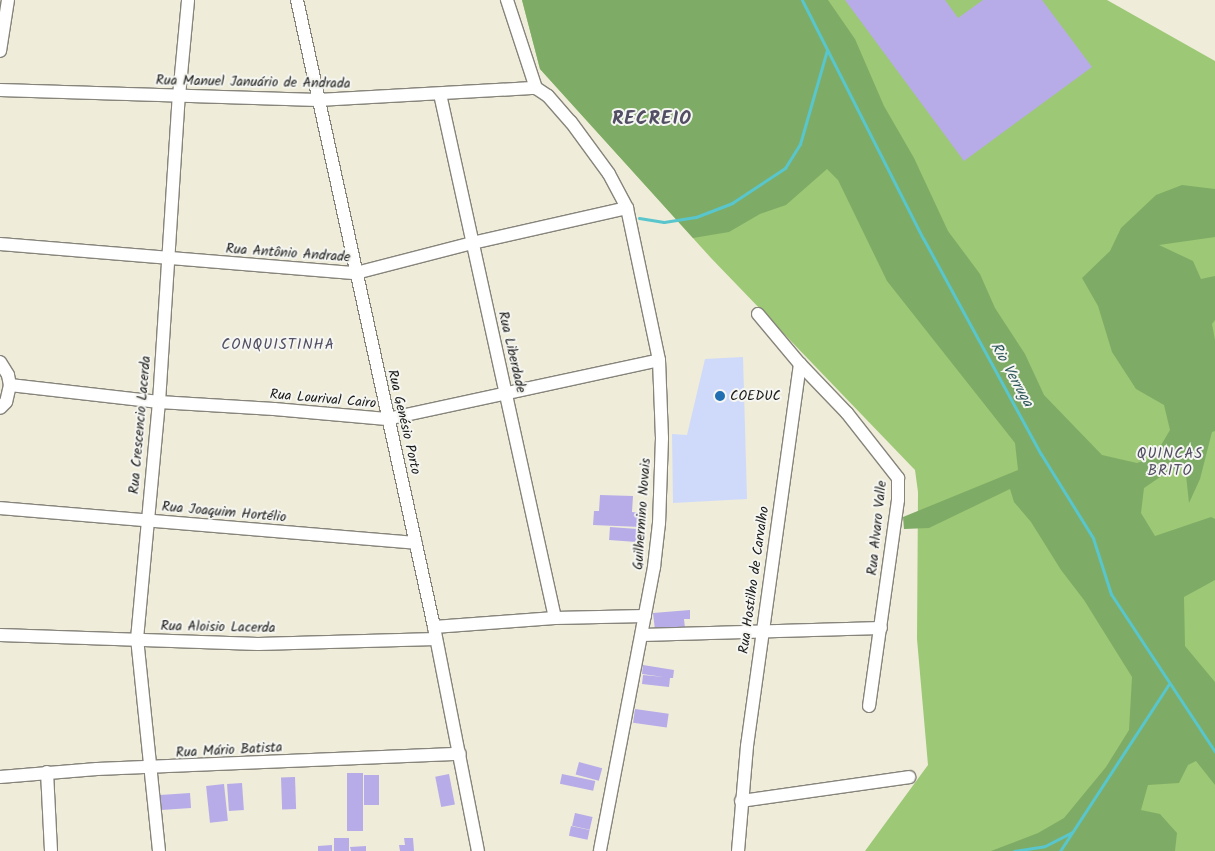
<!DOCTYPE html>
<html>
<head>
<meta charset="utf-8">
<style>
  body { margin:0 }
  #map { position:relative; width:1215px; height:851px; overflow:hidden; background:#efecda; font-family:Kalam,sans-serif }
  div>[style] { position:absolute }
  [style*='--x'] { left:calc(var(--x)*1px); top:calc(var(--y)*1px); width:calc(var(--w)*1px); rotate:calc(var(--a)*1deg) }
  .built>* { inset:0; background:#cfdafa }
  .green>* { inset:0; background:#9dc875 }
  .forest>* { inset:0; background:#7eac66 }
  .stream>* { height:3px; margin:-1.5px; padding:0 1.5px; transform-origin:1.5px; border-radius:1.5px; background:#58c6cc }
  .building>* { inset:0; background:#b7ace8; transform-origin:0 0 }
  .roads { filter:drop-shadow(1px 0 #86847b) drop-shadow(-1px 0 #86847b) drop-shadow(0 1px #86847b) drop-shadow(0 -1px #86847b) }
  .minor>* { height:12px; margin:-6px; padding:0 6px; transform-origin:6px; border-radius:6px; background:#fff }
  .dots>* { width:14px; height:14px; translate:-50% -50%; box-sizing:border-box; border:2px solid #f6f6f2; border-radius:50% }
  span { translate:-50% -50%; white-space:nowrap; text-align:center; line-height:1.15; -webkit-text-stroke:4px #f6f6f2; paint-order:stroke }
  .street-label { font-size:14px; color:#1c1c1c }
  .poi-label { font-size:14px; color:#1c1c1c }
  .left { translate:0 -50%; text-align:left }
  .neighbourhood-label { font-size:15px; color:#524e63; letter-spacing:1px }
  .water-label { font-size:15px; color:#31585a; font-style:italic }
  .district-label { font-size:19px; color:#524e63; font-weight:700; letter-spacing:1px }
</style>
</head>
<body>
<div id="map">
  <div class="built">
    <i style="clip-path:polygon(743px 357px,747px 499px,673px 503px,672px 434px,687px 435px,705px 359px)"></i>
  </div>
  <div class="green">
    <i style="clip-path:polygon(522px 0,1107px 0,1215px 61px,1215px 851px,865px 851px,928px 765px,917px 639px,918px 492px,915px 470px,711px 258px,540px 69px)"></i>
  </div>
  <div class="forest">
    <i style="clip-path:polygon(522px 0,828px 0,855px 39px,884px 106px,914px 158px,948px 231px,980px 274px,995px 308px,1025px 354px,1044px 395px,1102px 455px,1137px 463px,1154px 457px,1170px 430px,1164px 405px,1136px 389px,1112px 352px,1098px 306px,1082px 278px,1110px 251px,1121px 228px,1156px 195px,1182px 185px,1215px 189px,1215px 237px,1159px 245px,1193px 261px,1201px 279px,1215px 276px,1215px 320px,1212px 324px,1215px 340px,1215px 431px,1212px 432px,1200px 479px,1189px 503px,1185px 466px,1169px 471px,1144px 488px,1141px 513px,1155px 536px,1211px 517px,1215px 519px,1215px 580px,1184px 597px,1185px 646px,1215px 682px,1215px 785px,1196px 761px,1188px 765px,1179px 783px,1148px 785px,1141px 810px,1160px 814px,1177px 833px,1175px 851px,991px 851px,1038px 833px,1064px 818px,1106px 767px,1129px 730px,1132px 677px,1084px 600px,1061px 570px,1031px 522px,1014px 502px,1010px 489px,929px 528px,904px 529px,903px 517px,1018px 470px,1015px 443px,887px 281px,838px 180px,827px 169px,786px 205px,760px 214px,729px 232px,693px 238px,540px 69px)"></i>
  </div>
  <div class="stream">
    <i style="--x:802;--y:0;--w:267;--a:63.1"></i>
    <i style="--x:923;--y:238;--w:246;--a:61.4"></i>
    <i style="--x:1041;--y:454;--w:99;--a:58.2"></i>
    <i style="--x:1093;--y:538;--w:59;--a:72.2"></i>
    <i style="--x:1111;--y:594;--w:189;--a:56.6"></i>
    <i style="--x:639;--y:218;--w:25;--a:9"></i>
    <i style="--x:664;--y:222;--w:32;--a:-9"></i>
    <i style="--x:696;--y:217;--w:39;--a:-21"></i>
    <i style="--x:732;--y:203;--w:64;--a:-33.4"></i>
    <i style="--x:785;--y:168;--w:28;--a:-58"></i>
    <i style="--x:800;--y:144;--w:98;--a:-74"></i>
    <i style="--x:1014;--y:851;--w:31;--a:-9"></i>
    <i style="--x:1045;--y:846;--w:30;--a:-27"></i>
    <i style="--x:1060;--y:851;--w:199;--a:-56.9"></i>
  </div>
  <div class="building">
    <i style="clip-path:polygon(845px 0,945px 0,958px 18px,983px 0,1042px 0,1092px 67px,964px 161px)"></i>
    <i style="clip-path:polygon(600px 495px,633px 496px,632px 512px,641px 513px,641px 527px,593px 525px,594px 511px,599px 511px)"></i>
    <i style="left:610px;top:527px;width:31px;height:13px;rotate:4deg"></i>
    <i style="clip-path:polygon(690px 610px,690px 619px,684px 619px,685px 628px,655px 630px,653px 613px)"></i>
    <i style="clip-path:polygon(643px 665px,674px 670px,673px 678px,670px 678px,669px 687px,642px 684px,643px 675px,664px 677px,642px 674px)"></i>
    <i style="left:635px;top:709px;width:34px;height:14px;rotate:8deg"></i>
    <i style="left:579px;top:762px;width:24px;height:13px;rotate:15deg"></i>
    <i style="left:347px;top:773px;width:16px;height:58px"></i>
    <i style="left:449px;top:774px;width:31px;height:14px;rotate:79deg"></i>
    <i style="left:562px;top:774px;width:34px;height:10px;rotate:12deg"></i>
    <i style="left:364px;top:775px;width:15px;height:30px"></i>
    <i style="left:295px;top:777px;width:32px;height:14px;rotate:88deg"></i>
    <i style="left:242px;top:783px;width:27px;height:15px;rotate:86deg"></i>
    <i style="left:224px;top:784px;width:37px;height:18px;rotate:84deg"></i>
    <i style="left:190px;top:793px;width:15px;height:30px;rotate:86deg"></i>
    <i style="left:575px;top:813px;width:18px;height:13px;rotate:13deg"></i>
    <i style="left:571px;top:826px;width:19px;height:10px;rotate:12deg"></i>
    <i style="left:349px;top:838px;width:13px;height:15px;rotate:90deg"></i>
    <i style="clip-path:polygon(404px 838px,413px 838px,414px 851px,400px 851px,399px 845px,405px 845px)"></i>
    <i style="clip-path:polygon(332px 845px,332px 851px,318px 851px,318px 846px)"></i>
    <i style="clip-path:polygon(366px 846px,366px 851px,351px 851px,350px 847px)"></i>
  </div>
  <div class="roads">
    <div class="minor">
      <i style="--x:297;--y:0;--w:642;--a:77.67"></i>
      <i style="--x:434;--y:627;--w:228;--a:78.9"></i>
      <i style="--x:507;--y:0;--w:93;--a:71.8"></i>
      <i style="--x:536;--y:88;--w:14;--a:34"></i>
      <i style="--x:548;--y:96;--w:35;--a:49"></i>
      <i style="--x:571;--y:122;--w:64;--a:53.8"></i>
      <i style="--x:609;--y:174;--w:38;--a:62"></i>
      <i style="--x:627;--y:208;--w:155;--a:78.1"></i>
      <i style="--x:659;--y:360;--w:78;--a:87.8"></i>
      <i style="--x:662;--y:438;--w:85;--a:92"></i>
      <i style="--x:659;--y:523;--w:44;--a:96.5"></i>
      <i style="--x:654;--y:567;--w:289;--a:100.8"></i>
      <i style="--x:0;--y:51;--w:52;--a:-81.1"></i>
      <i style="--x:0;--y:90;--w:318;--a:1.8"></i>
      <i style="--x:318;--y:100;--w:218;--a:-3.2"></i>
      <i style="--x:440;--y:94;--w:536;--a:77.62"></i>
      <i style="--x:0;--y:244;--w:357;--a:4.7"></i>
      <i style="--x:356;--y:273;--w:120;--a:-14.5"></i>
      <i style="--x:472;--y:243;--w:159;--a:-12.7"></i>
      <i style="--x:758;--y:314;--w:65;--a:50"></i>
      <i style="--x:800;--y:364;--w:68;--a:46.2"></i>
      <i style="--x:847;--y:413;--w:83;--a:51.9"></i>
      <i style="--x:898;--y:478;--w:22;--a:90"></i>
      <i style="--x:898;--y:500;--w:208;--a:98"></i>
      <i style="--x:0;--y:362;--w:15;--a:58"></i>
      <i style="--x:8;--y:375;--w:10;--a:79"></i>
      <i style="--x:10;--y:385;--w:17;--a:103"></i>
      <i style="--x:6;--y:402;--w:8;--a:135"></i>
      <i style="--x:10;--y:385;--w:150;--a:6.5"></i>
      <i style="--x:159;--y:402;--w:115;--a:3.5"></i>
      <i style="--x:274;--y:409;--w:113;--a:5.1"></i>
      <i style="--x:387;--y:419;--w:278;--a:-12.2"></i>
      <i style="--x:0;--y:508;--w:417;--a:4.8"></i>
      <i style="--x:434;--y:627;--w:121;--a:-4.3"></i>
      <i style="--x:555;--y:618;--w:90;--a:-1.3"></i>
      <i style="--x:0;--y:635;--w:258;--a:2"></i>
      <i style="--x:258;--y:644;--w:178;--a:-1.6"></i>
      <i style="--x:642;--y:635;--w:239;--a:-1.7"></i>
      <i style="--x:47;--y:772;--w:79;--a:87.1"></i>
      <i style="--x:0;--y:777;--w:97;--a:-4.7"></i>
      <i style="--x:97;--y:769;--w:363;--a:-2.4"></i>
      <i style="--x:741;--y:801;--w:170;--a:-8.1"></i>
      <i style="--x:159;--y:851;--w:213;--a:-95.9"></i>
      <i style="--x:137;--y:639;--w:238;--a:-84.7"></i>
      <i style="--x:159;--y:402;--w:307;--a:-86.3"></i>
      <i style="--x:179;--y:96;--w:96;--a:-84.6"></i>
      <i style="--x:738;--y:851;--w:105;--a:-85.1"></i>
      <i style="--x:747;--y:746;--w:386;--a:-82.1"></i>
    </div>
  </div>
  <div class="dots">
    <i style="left:720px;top:396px;background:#1f6fb2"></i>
  </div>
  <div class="street-label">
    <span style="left:253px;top:82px;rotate:1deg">Rua Manuel Januário de Andrada</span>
    <span style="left:288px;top:253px;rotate:4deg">Rua Antônio Andrade</span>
    <span style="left:512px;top:352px;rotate:77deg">Rua Liberdade</span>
    <span style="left:323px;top:399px;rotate:5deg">Rua Lourival Cairo</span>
    <span style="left:404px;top:422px;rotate:77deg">Rua Genésio Porto</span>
    <span style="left:140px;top:425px;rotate:-85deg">Rua Crescencio Lacerda</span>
    <span style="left:224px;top:512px;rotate:5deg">Rua Joaquim Hortélio</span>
    <span style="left:642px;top:514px;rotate:-86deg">Guilhermino Novais</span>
    <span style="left:877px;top:528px;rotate:-84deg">Rua Alvaro Valle</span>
    <span style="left:754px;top:580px;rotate:-82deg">Rua Hostilho de Carvalho</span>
    <span style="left:218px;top:627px;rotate:1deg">Rua Aloisio Lacerda</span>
    <span style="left:229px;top:750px;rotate:-3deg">Rua Mário Batista</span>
  </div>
  <div class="poi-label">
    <span class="left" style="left:730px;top:396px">COEDUC</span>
  </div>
  <div class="neighbourhood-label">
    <span style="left:278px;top:346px">CONQUISTINHA</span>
    <span style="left:1170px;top:463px">QUINCAS<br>BRITO</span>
  </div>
  <div class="water-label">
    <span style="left:1011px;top:375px;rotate:61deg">Rio Verruga</span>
  </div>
  <div class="district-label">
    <span style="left:652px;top:120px">RECREIO</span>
  </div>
</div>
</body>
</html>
